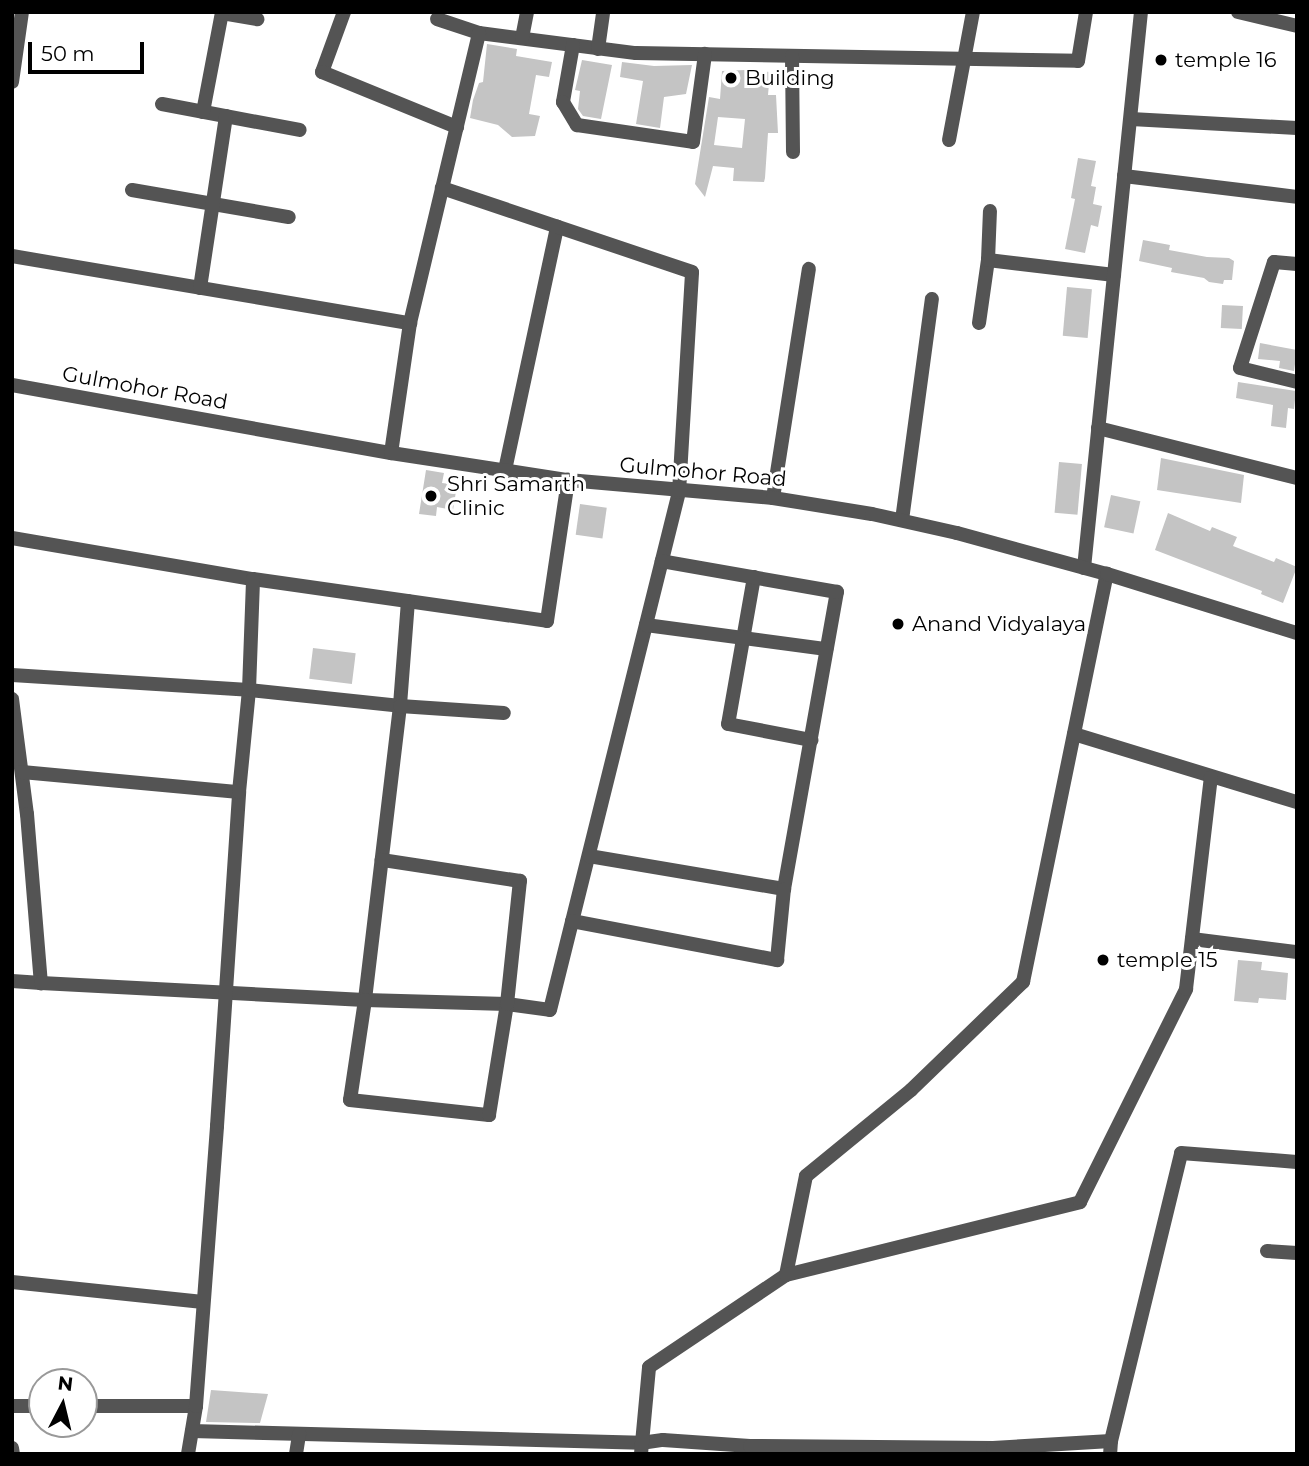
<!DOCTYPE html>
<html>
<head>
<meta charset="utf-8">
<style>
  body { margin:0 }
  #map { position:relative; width:1309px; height:1466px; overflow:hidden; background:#fff; font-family:Montserrat,sans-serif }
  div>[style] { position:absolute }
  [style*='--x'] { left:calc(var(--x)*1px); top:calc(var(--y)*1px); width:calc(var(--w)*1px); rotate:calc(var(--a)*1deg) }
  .building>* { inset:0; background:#c4c4c4; transform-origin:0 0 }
  .minor>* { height:14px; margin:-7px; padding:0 7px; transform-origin:7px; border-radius:7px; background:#545454 }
  .tertiary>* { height:14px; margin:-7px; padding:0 7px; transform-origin:7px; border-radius:7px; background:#545454 }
  .dots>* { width:19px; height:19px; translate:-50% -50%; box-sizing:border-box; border:4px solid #fff; border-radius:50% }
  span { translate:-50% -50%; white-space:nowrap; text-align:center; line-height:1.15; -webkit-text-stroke:6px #fff; paint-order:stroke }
  .poi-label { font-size:21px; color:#000 }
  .left { translate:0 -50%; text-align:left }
  .street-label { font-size:21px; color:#000 }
  .frame { position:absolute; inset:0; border:14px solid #000; pointer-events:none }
  .north { position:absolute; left:28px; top:1368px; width:70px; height:70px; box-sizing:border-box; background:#fff; border:2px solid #999; border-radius:50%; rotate:7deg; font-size:19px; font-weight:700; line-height:28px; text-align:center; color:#000 }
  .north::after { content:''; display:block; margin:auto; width:24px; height:32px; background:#000; clip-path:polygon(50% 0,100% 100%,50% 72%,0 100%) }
  .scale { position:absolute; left:28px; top:42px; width:116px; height:32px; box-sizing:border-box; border:4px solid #000; border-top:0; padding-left:9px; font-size:21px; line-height:24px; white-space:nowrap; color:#000; -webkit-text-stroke:5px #fff; paint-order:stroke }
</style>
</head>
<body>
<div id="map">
  <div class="building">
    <i style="clip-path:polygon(487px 44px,517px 49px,516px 56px,552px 62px,549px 77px,536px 75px,529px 114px,540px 116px,535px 136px,512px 137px,498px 125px,470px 118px,473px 100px,479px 83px,483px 82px)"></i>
    <i style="clip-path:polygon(582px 60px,612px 65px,601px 119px,583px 116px,578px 109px,580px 91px,575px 90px)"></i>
    <i style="clip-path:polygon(622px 62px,654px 66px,692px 65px,686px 94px,664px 97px,660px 128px,636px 124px,643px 81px,620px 77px)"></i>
    <i style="clip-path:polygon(evenodd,745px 70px,770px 72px,768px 95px,776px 95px,778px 133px,768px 133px,765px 178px,764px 182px,733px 181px,734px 168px,713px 166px,705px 197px,695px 184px,709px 97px,720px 99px,722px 71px,745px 70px,718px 117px,745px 119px,742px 148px,714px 145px,718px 117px)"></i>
    <i style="clip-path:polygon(1078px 158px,1096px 161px,1091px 186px,1096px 187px,1093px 204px,1102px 206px,1098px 227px,1091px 225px,1085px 253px,1065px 249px,1075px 199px,1071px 198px)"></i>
    <i style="clip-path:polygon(1143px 240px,1170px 245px,1169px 250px,1207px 257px,1229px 258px,1234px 261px,1232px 280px,1224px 280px,1223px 284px,1209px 282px,1204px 278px,1171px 272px,1172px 268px,1139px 261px)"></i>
    <i style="left:1067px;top:287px;width:25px;height:49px;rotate:5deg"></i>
    <i style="left:1222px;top:305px;width:21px;height:23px;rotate:3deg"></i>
    <i style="clip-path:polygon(1260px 343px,1297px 350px,1294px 371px,1279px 368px,1280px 361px,1258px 359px)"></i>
    <i style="clip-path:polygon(1238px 382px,1296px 391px,1294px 409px,1288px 408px,1286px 428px,1271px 426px,1273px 405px,1236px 398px)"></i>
    <i style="clip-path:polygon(1161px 458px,1244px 475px,1241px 503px,1157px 490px)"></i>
    <i style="left:1059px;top:462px;width:23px;height:51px;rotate:5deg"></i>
    <i style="clip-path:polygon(426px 470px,444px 473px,442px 483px,457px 485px,453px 510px,437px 507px,436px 516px,419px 514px)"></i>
    <i style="left:1111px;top:495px;width:30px;height:33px;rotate:12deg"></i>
    <i style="left:580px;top:504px;width:27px;height:31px;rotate:8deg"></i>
    <i style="clip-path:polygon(1168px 513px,1210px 531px,1212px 527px,1237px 537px,1233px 546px,1274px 562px,1276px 558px,1297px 567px,1283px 603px,1261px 594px,1262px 591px,1155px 550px)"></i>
    <i style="left:313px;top:648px;width:43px;height:31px;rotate:7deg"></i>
    <i style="clip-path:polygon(1238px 960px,1262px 962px,1261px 970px,1288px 973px,1286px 1000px,1259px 998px,1258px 1003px,1234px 1001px)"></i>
    <i style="clip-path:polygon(211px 1390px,268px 1394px,260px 1423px,206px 1422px)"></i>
  </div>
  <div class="minor">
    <i style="--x:344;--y:12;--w:64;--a:110.1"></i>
    <i style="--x:322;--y:72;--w:146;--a:22.2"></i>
    <i style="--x:1238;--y:12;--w:61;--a:13.3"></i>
    <i style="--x:222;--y:13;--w:36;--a:10"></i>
    <i style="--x:437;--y:19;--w:44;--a:18.4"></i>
    <i style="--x:479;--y:33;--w:158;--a:7.3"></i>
    <i style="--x:636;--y:53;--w:442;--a:1"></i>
    <i style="--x:1078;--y:61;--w:50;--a:-80.7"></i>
    <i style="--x:522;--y:38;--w:26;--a:-79"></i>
    <i style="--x:573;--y:45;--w:58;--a:100"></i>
    <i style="--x:563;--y:102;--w:27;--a:59"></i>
    <i style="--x:577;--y:125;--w:117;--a:8.3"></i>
    <i style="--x:693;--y:142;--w:89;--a:-82.2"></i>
    <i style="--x:598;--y:49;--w:37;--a:-82"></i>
    <i style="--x:792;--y:56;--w:96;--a:89.4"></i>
    <i style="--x:12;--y:82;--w:71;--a:-81.9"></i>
    <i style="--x:162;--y:104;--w:140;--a:10.7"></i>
    <i style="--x:203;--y:112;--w:102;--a:-79.2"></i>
    <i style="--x:1131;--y:119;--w:166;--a:3.1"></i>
    <i style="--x:949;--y:140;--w:130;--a:-79.4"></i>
    <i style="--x:1124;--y:176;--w:174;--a:6.9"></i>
    <i style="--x:132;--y:190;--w:159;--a:9.8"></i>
    <i style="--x:12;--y:256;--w:404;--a:9.6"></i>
    <i style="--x:410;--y:323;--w:131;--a:98.3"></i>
    <i style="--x:988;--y:260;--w:127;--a:6.8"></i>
    <i style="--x:1297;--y:264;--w:23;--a:-175"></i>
    <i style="--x:1274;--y:262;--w:111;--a:107.8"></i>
    <i style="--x:1240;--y:368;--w:59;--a:13.8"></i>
    <i style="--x:200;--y:288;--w:174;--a:-81.4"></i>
    <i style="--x:410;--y:323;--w:298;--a:-76.6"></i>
    <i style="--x:979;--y:323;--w:64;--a:-81.9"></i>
    <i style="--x:988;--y:260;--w:49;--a:-87.7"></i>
    <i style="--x:1098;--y:428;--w:205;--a:14.1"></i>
    <i style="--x:505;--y:470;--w:249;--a:-77.9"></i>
    <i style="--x:773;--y:498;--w:232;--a:-81.1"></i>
    <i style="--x:902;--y:520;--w:223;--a:-82.3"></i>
    <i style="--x:12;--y:538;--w:244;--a:9.7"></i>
    <i style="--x:253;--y:579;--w:297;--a:8.1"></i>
    <i style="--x:547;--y:621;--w:143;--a:-81.5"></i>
    <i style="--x:1084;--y:568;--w:559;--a:-84.15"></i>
    <i style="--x:754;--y:577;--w:149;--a:100"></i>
    <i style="--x:728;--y:724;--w:85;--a:10.9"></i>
    <i style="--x:408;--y:601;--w:105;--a:94.4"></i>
    <i style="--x:400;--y:706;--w:296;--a:96.8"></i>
    <i style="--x:365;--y:1000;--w:142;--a:1.6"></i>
    <i style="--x:507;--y:1004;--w:43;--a:7.9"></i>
    <i style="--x:550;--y:1010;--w:534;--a:-76.02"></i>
    <i style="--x:679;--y:492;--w:220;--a:-86.6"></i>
    <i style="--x:692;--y:272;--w:264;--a:-161.4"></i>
    <i style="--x:646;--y:625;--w:182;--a:7.6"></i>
    <i style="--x:12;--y:675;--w:237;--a:3.6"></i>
    <i style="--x:249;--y:690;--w:152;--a:6"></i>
    <i style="--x:400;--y:706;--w:104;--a:3.9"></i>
    <i style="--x:12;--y:699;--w:116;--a:82.6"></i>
    <i style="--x:27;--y:814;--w:170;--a:85.3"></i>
    <i style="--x:41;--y:983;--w:29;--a:-176"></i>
    <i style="--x:1074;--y:734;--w:233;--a:17"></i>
    <i style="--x:22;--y:772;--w:218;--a:5.3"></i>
    <i style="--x:589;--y:856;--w:198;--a:9.6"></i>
    <i style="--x:784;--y:889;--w:302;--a:-79.9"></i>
    <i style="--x:837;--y:592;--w:178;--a:-170"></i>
    <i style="--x:572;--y:921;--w:209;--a:10.8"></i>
    <i style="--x:777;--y:960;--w:71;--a:-84.4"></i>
    <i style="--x:1192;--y:939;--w:106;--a:7.1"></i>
    <i style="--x:41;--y:983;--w:324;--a:3"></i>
    <i style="--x:365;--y:1000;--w:101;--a:98.5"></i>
    <i style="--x:350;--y:1100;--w:140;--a:6.2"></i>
    <i style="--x:489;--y:1115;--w:112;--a:-80.8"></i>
    <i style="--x:507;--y:1004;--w:124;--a:-84"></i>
    <i style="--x:520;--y:881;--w:140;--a:-171.3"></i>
    <i style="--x:1267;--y:1251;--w:30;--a:4"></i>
    <i style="--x:786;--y:1275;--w:101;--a:-78.6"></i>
    <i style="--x:806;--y:1176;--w:136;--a:-39.3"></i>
    <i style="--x:911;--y:1090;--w:156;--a:-44"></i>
    <i style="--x:1023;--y:982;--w:417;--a:-78.4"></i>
    <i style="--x:12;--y:1282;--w:192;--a:6"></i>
    <i style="--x:12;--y:1406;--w:30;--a:0"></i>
    <i style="--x:84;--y:1406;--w:112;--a:0"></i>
    <i style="--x:192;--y:1431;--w:449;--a:1.5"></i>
    <i style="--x:641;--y:1443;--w:22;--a:-8"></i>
    <i style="--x:663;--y:1440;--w:87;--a:3.9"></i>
    <i style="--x:750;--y:1446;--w:243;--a:0.5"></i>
    <i style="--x:993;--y:1448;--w:6;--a:90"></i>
    <i style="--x:1111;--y:1441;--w:296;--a:-76.3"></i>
    <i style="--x:1181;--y:1153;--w:116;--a:4.4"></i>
    <i style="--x:12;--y:1448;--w:6;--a:81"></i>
    <i style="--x:993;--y:1448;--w:118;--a:-3.4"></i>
    <i style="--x:1111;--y:1441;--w:13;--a:94"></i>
    <i style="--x:188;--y:1454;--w:49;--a:-80.5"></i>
    <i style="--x:196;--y:1406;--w:281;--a:-85.7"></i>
    <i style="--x:217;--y:1126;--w:335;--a:-86.2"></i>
    <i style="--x:239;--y:792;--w:102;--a:-84.4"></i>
    <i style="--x:249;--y:690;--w:111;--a:-87.9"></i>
    <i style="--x:296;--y:1454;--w:20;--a:-81"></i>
    <i style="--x:641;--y:1454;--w:87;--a:-84.7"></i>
    <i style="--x:649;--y:1367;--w:165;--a:-33.9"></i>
    <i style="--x:786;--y:1275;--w:303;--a:-13.9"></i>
    <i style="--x:1080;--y:1202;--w:238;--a:-63.5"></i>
    <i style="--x:1186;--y:989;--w:213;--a:-83.3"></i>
  </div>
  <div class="tertiary">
    <i style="--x:12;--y:385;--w:385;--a:10.2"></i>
    <i style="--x:391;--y:453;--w:179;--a:8.7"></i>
    <i style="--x:568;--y:480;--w:206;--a:5"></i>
    <i style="--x:773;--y:498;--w:100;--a:9.2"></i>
    <i style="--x:872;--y:514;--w:87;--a:12.6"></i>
    <i style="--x:957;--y:533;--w:156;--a:15.3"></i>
    <i style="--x:1107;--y:574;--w:199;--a:17.3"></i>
  </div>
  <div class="dots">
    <i style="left:1161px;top:60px;background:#000"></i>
    <i style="left:731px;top:78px;background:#000"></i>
    <i style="left:431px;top:496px;background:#000"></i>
    <i style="left:898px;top:624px;background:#000"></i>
    <i style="left:1103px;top:960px;background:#000"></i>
  </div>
  <div class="poi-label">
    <span class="left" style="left:1175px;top:60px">temple 16</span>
    <span class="left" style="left:745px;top:78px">Building</span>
    <span class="left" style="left:447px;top:496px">Shri Samarth<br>Clinic</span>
    <span class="left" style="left:912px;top:624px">Anand Vidyalaya</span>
    <span class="left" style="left:1117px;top:960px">temple 15</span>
  </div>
  <div class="street-label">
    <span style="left:145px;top:388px;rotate:10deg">Gulmohor Road</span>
    <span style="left:703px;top:472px;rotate:5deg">Gulmohor Road</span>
  </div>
  <div class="frame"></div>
  <div class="north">N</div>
  <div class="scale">50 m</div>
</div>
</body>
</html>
